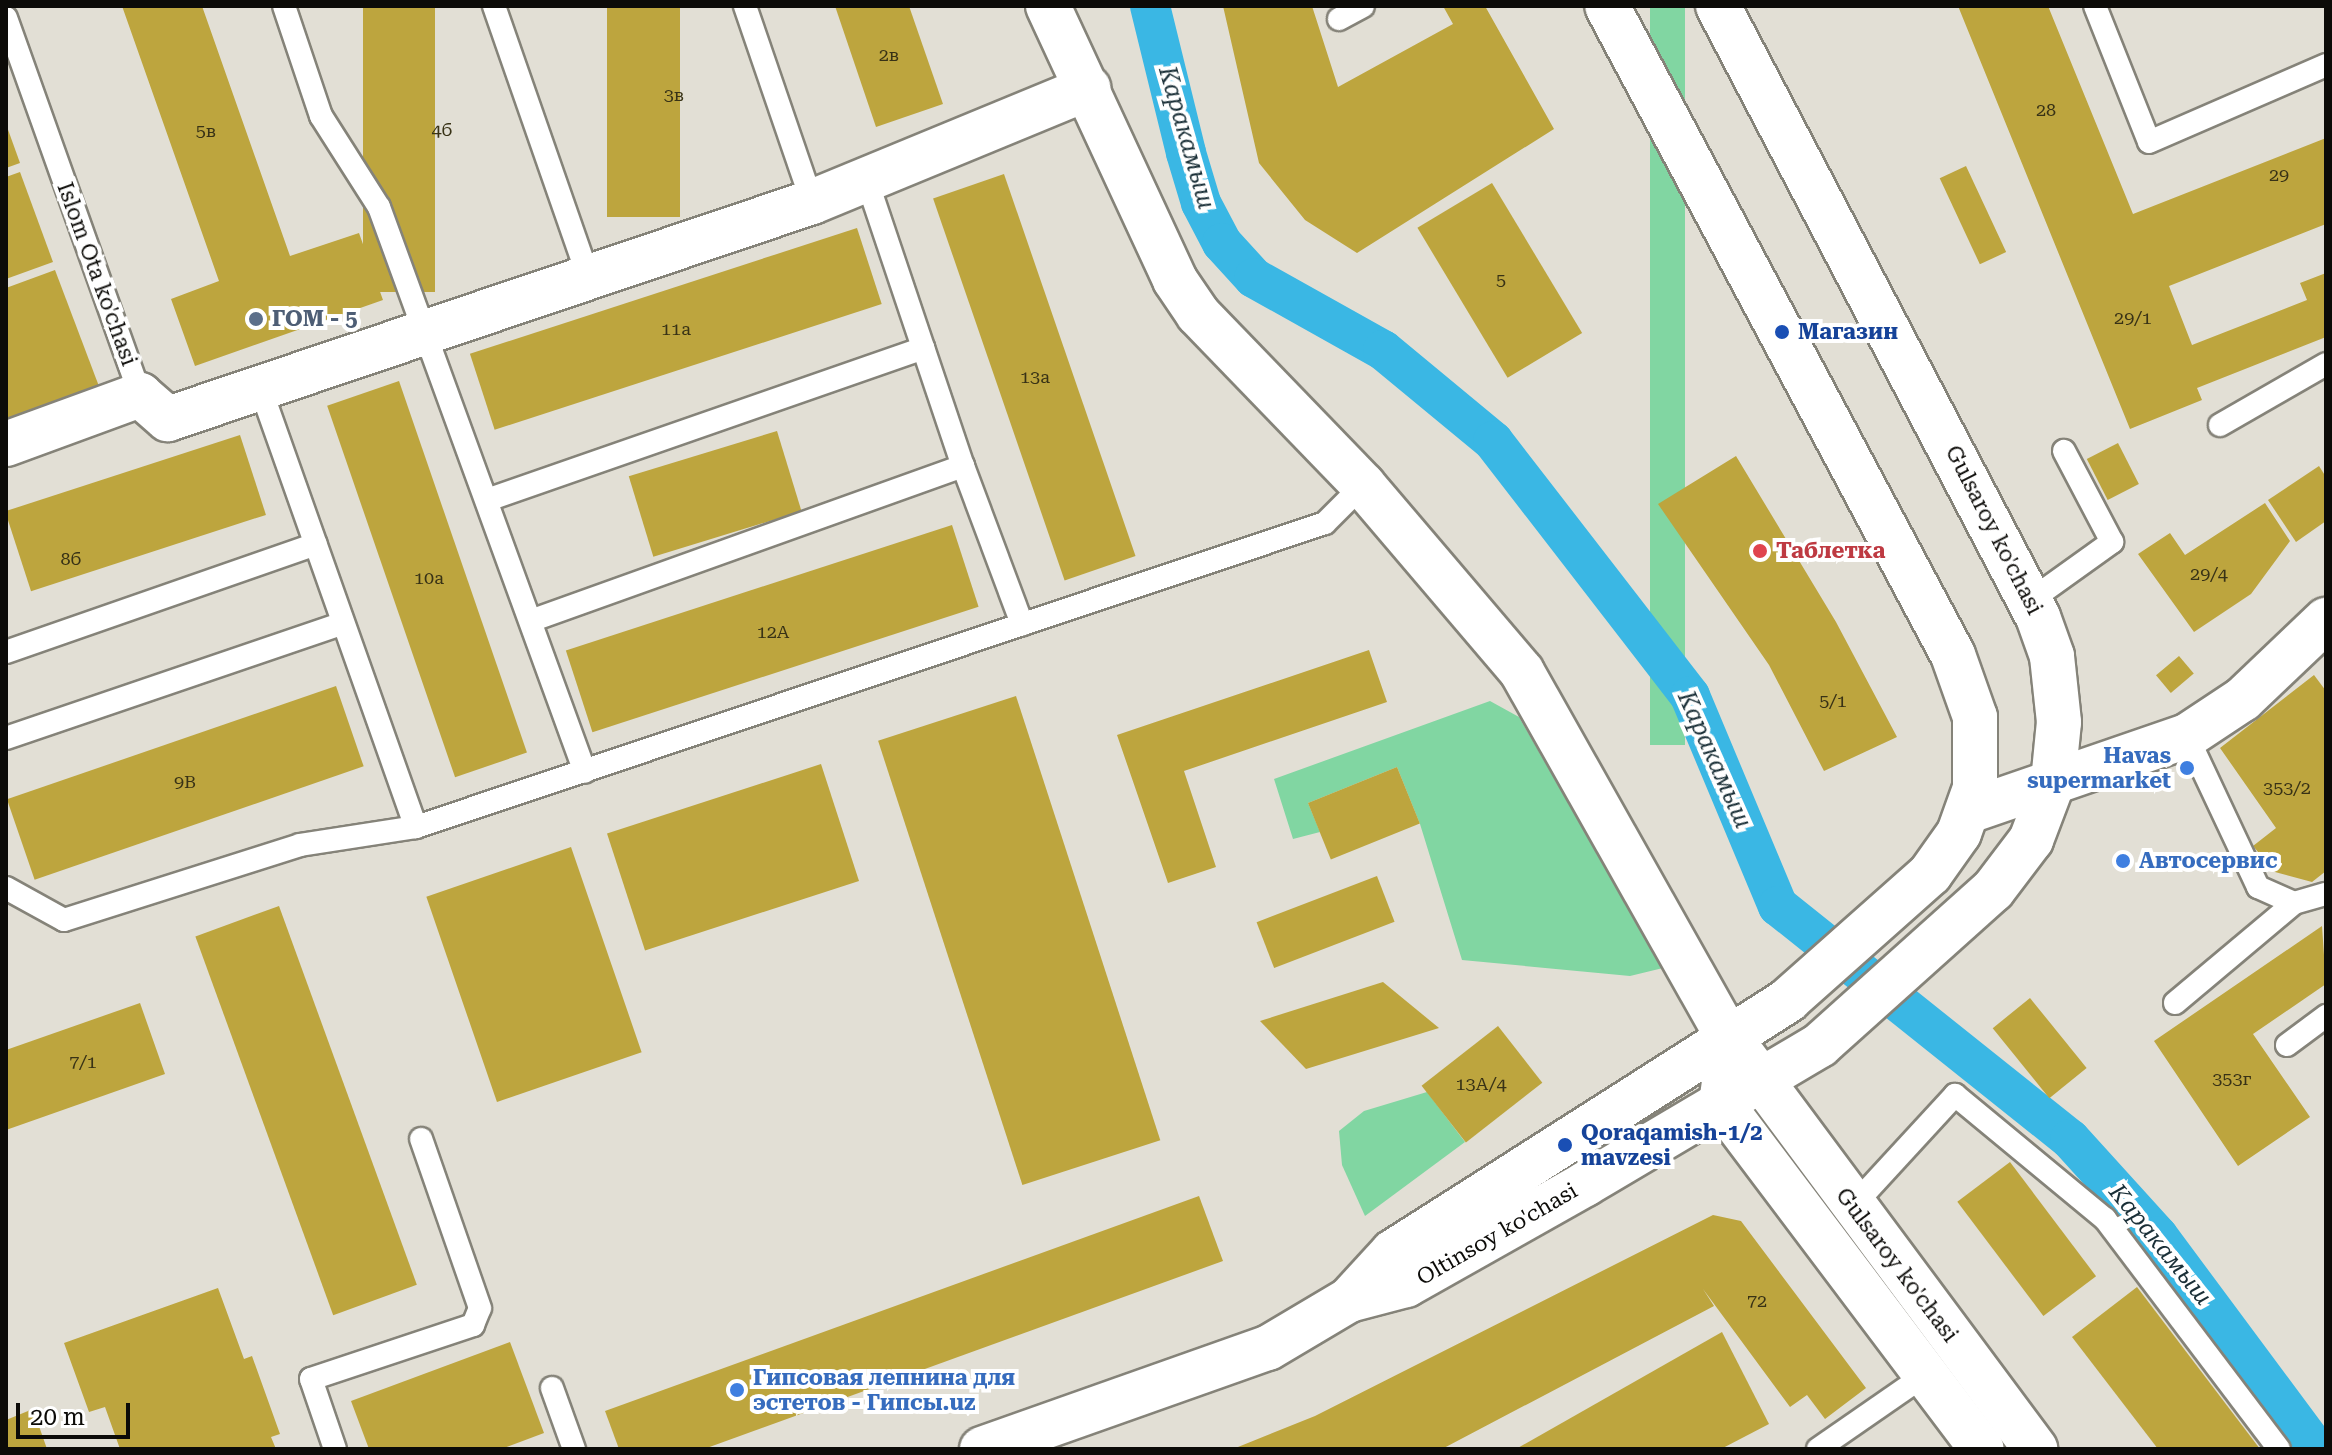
<!DOCTYPE html>
<html>
<head>
<meta charset="utf-8">
<style>
  body { margin:0 }
  #map { position:relative; width:2332px; height:1455px; overflow:hidden; background:#e2dfd5; font-family:"Roboto Serif",serif }
  div>[style] { position:absolute }
  [style*='--x'] { left:calc(var(--x)*1px); top:calc(var(--y)*1px); width:calc(var(--w)*1px); rotate:calc(var(--a)*1deg) }
  .green>* { inset:0; background:#81d6a2; transform-origin:0 0 }
  .canal>* { height:40px; margin:-20px; padding:0 20px; transform-origin:20px; border-radius:20px; background:#3ab7e4 }
  .building>* { inset:0; background:#bda53e; transform-origin:0 0 }
  .roads { filter:drop-shadow(2px 0 #858379) drop-shadow(-2px 0 #858379) drop-shadow(0 2px #858379) drop-shadow(0 -2px #858379) }
  .lane>* { height:22px; margin:-11px; padding:0 11px; transform-origin:11px; border-radius:11px; background:#fff }
  .street>* { height:44px; margin:-22px; padding:0 22px; transform-origin:22px; border-radius:22px; background:#fff }
  .secondary>* { height:44px; margin:-22px; padding:0 22px; transform-origin:22px; border-radius:22px; background:#fff }
  .dots>* { width:22px; height:22px; translate:-50% -50%; box-sizing:border-box; border:4px solid #fff; border-radius:50% }
  span { translate:-50% -50%; white-space:nowrap; text-align:center; line-height:1.15; -webkit-text-stroke:8px #fff; paint-order:stroke }
  .number-label { font-size:18px; color:#383216 }
  .number-label span { -webkit-text-stroke-width:0 }
  .street-label { font-size:22px; color:#0c0b08 }
  .service-label { font-size:22px; color:#4e5e75; font-weight:700 }
  .left { translate:0 -50%; text-align:left }
  .transit-label { font-size:22px; color:#164399; font-weight:700 }
  .health-label { font-size:22px; color:#be3a42; font-weight:700 }
  .shop-label { font-size:22px; color:#366cbe; font-weight:700 }
  .right { translate:-100% -50%; text-align:right }
  .water-label { font-size:24px; color:#1a2f37; font-style:italic }
  .frame { position:absolute; inset:0; border:8px solid #0c0b08; pointer-events:none }
  .scale { position:absolute; left:16px; top:1403px; width:114px; height:36px; box-sizing:border-box; border:4px solid #0c0b08; border-top:0; padding-left:10px; font-size:24px; line-height:28px; white-space:nowrap; color:#0c0b08; -webkit-text-stroke:6px #fff; paint-order:stroke }
</style>
</head>
<body>
<div id="map">
  <div class="green">
    <i style="left:1650px;top:6px;width:35px;height:739px"></i>
    <i style="clip-path:polygon(1490px 701px,1519px 717px,1663px 968px,1630px 976px,1462px 960px,1420px 824px,1397px 767px,1308px 803px,1320px 832px,1293px 839px,1274px 779px)"></i>
    <i style="clip-path:polygon(1427px 1092px,1465px 1142px,1365px 1216px,1342px 1165px,1339px 1131px,1364px 1111px)"></i>
  </div>
  <div class="canal">
    <i style="--x:1150;--y:6;--w:151;--a:76.2"></i>
    <i style="--x:1186;--y:153;--w:52;--a:73.3"></i>
    <i style="--x:1201;--y:203;--w:45;--a:62.3"></i>
    <i style="--x:1222;--y:243;--w:47;--a:47.6"></i>
    <i style="--x:1254;--y:278;--w:148;--a:29.2"></i>
    <i style="--x:1383;--y:350;--w:143;--a:39.6"></i>
    <i style="--x:1493;--y:441;--w:322;--a:52.3"></i>
    <i style="--x:1690;--y:696;--w:228;--a:67.3"></i>
    <i style="--x:1778;--y:906;--w:374;--a:38.6"></i>
    <i style="--x:2070;--y:1139;--w:131;--a:47.8"></i>
    <i style="--x:2158;--y:1236;--w:265;--a:53.4"></i>
  </div>
  <div class="building">
    <i style="clip-path:polygon(122px 6px,202px 6px,290px 256px,359px 233px,383px 300px,195px 366px,171px 299px,219px 281px)"></i>
    <i style="left:363px;top:6px;width:72px;height:286px"></i>
    <i style="left:607px;top:6px;width:73px;height:211px"></i>
    <i style="clip-path:polygon(835px 6px,909px 6px,943px 104px,876px 127px)"></i>
    <i style="clip-path:polygon(1223px 6px,1312px 6px,1338px 87px,1453px 24px,1443px 6px,1485px 6px,1554px 129px,1357px 253px,1305px 220px,1259px 163px)"></i>
    <i style="clip-path:polygon(1958px 6px,2048px 6px,2133px 214px,2326px 138px,2326px 224px,2169px 286px,2192px 345px,2307px 300px,2300px 283px,2326px 273px,2326px 337px,2197px 388px,2202px 400px,2130px 429px)"></i>
    <i style="clip-path:polygon(6px 124px,20px 163px,6px 168px)"></i>
    <i style="left:1966px;top:166px;width:95px;height:29px;rotate:65deg"></i>
    <i style="clip-path:polygon(20px 172px,53px 262px,6px 279px,6px 177px)"></i>
    <i style="left:1004px;top:174px;width:404px;height:75px;rotate:71deg"></i>
    <i style="left:1492px;top:183px;width:175px;height:87px;rotate:59deg"></i>
    <i style="left:857px;top:228px;width:80px;height:407px;rotate:72deg"></i>
    <i style="clip-path:polygon(55px 270px,100px 389px,6px 424px,6px 288px)"></i>
    <i style="left:399px;top:381px;width:393px;height:76px;rotate:71deg"></i>
    <i style="left:777px;top:431px;width:84px;height:155px;rotate:73deg"></i>
    <i style="left:240px;top:435px;width:84px;height:247px;rotate:72deg"></i>
    <i style="left:2118px;top:443px;width:46px;height:35px;rotate:63deg"></i>
    <i style="clip-path:polygon(1736px 456px,1836px 622px,1897px 737px,1824px 771px,1769px 665px,1658px 504px)"></i>
    <i style="clip-path:polygon(2319px 466px,2326px 477px,2326px 521px,2296px 542px,2268px 500px)"></i>
    <i style="clip-path:polygon(2265px 503px,2290px 541px,2251px 594px,2194px 632px,2138px 554px,2170px 533px,2185px 555px)"></i>
    <i style="left:952px;top:525px;width:86px;height:406px;rotate:72deg"></i>
    <i style="clip-path:polygon(1369px 650px,1387px 702px,1184px 771px,1216px 867px,1168px 883px,1117px 735px)"></i>
    <i style="left:2179px;top:656px;width:23px;height:30px;rotate:50deg"></i>
    <i style="clip-path:polygon(2314px 675px,2326px 691px,2326px 871px,2312px 882px,2275px 872px,2253px 846px,2276px 828px,2220px 748px)"></i>
    <i style="left:336px;top:686px;width:85px;height:348px;rotate:71deg"></i>
    <i style="left:1016px;top:696px;width:467px;height:145px;rotate:72deg"></i>
    <i style="left:821px;top:764px;width:123px;height:225px;rotate:72deg"></i>
    <i style="left:1397px;top:767px;width:61px;height:96px;rotate:68deg"></i>
    <i style="left:571px;top:847px;width:217px;height:153px;rotate:71deg"></i>
    <i style="left:1377px;top:876px;width:49px;height:129px;rotate:69deg"></i>
    <i style="left:279px;top:906px;width:403px;height:89px;rotate:70deg"></i>
    <i style="clip-path:polygon(2322px 926px,2326px 984px,2253px 1034px,2310px 1117px,2238px 1166px,2154px 1041px)"></i>
    <i style="clip-path:polygon(1383px 982px,1439px 1028px,1306px 1069px,1260px 1021px)"></i>
    <i style="left:2030px;top:998px;width:90px;height:48px;rotate:51deg"></i>
    <i style="clip-path:polygon(140px 1003px,165px 1074px,6px 1130px,6px 1050px)"></i>
    <i style="left:1498px;top:1026px;width:72px;height:97px;rotate:52deg"></i>
    <i style="left:2010px;top:1162px;width:143px;height:66px;rotate:53deg"></i>
    <i style="clip-path:polygon(1199px 1196px,1223px 1261px,704px 1449px,619px 1449px,605px 1411px)"></i>
    <i style="clip-path:polygon(1713px 1215px,1741px 1221px,1866px 1388px,1825px 1419px,1807px 1395px,1790px 1407px,1703px 1289px,1714px 1306px,1442px 1449px,1233px 1449px,1315px 1416px)"></i>
    <i style="clip-path:polygon(2137px 1287px,2260px 1449px,2158px 1449px,2072px 1337px)"></i>
    <i style="clip-path:polygon(218px 1288px,244px 1359px,252px 1356px,280px 1434px,271px 1437px,276px 1449px,120px 1449px,105px 1407px,89px 1412px,64px 1343px)"></i>
    <i style="clip-path:polygon(1722px 1332px,1769px 1424px,1721px 1449px,1516px 1449px)"></i>
    <i style="clip-path:polygon(510px 1342px,544px 1433px,501px 1449px,369px 1449px,351px 1401px)"></i>
    <i style="clip-path:polygon(33px 1409px,47px 1449px,6px 1449px,6px 1420px)"></i>
  </div>
  <div class="roads">
    <div class="lane">
      <i style="--x:284;--y:6;--w:116;--a:71.4"></i>
      <i style="--x:321;--y:116;--w:108;--a:57.5"></i>
      <i style="--x:379;--y:207;--w:601;--a:69.97"></i>
      <i style="--x:494;--y:6;--w:286;--a:70.8"></i>
      <i style="--x:745;--y:6;--w:207;--a:71.1"></i>
      <i style="--x:2095;--y:6;--w:146;--a:68.3"></i>
      <i style="--x:2149;--y:142;--w:193;--a:-23.5"></i>
      <i style="--x:6;--y:18;--w:400;--a:70.4"></i>
      <i style="--x:1339;--y:19;--w:27;--a:-28"></i>
      <i style="--x:867;--y:181;--w:301;--a:71.4"></i>
      <i style="--x:963;--y:466;--w:169;--a:69.5"></i>
      <i style="--x:260;--y:387;--w:467;--a:70.5"></i>
      <i style="--x:2220;--y:425;--w:122;--a:-29.9"></i>
      <i style="--x:490;--y:499;--w:459;--a:-19.2"></i>
      <i style="--x:2031;--y:600;--w:100;--a:-35.6"></i>
      <i style="--x:2112;--y:542;--w:103;--a:-117.8"></i>
      <i style="--x:533;--y:620;--w:457;--a:-19.7"></i>
      <i style="--x:6;--y:652;--w:328;--a:-19.2"></i>
      <i style="--x:2187;--y:736;--w:167;--a:64.8"></i>
      <i style="--x:2258;--y:887;--w:39;--a:24"></i>
      <i style="--x:2294;--y:903;--w:33;--a:-16"></i>
      <i style="--x:6;--y:738;--w:356;--a:-18.8"></i>
      <i style="--x:6;--y:888;--w:66;--a:28.9"></i>
      <i style="--x:64;--y:920;--w:248;--a:-17.6"></i>
      <i style="--x:300;--y:845;--w:117;--a:-8.8"></i>
      <i style="--x:416;--y:827;--w:958;--a:-18.49"></i>
      <i style="--x:1325;--y:523;--w:54;--a:-45"></i>
      <i style="--x:2175;--y:1003;--w:155;--a:-40"></i>
      <i style="--x:2287;--y:1045;--w:49;--a:-36.6"></i>
      <i style="--x:1853;--y:1206;--w:151;--a:-47.4"></i>
      <i style="--x:1955;--y:1095;--w:195;--a:39.6"></i>
      <i style="--x:2105;--y:1219;--w:288;--a:52.9"></i>
      <i style="--x:552;--y:1388;--w:65;--a:70.2"></i>
      <i style="--x:335;--y:1449;--w:74;--a:-108.9"></i>
      <i style="--x:311;--y:1379;--w:171;--a:-18.4"></i>
      <i style="--x:473;--y:1325;--w:18;--a:-68"></i>
      <i style="--x:480;--y:1308;--w:179;--a:-109.2"></i>
      <i style="--x:1818;--y:1449;--w:130;--a:-34.7"></i>
    </div>
    <div class="street">
      <i style="--x:1048;--y:6;--w:302;--a:65.1"></i>
      <i style="--x:1175;--y:280;--w:41;--a:55.9"></i>
      <i style="--x:1198;--y:314;--w:238;--a:46"></i>
      <i style="--x:1363;--y:485;--w:245;--a:49.6"></i>
      <i style="--x:1522;--y:672;--w:424;--a:60.6"></i>
      <i style="--x:6;--y:444;--w:143;--a:-20.1"></i>
      <i style="--x:140;--y:395;--w:37;--a:41"></i>
      <i style="--x:168;--y:419;--w:680;--a:-18.62"></i>
      <i style="--x:812;--y:202;--w:299;--a:-22.4"></i>
      <i style="--x:1969;--y:811;--w:231;--a:-19"></i>
      <i style="--x:2187;--y:736;--w:67;--a:-33.5"></i>
      <i style="--x:2243;--y:699;--w:115;--a:-43.6"></i>
    </div>
    <div class="secondary">
      <i style="--x:1745;--y:1058;--w:487;--a:53.4"></i>
      <i style="--x:1725;--y:1075;--w:28;--a:98"></i>
      <i style="--x:1721;--y:1103;--w:433;--a:53"></i>
      <i style="--x:1349;--y:1300;--w:65;--a:-47.5"></i>
      <i style="--x:1393;--y:1252;--w:469;--a:-32.5"></i>
      <i style="--x:1788;--y:1000;--w:190;--a:-41.6"></i>
      <i style="--x:1930;--y:874;--w:50;--a:-54.7"></i>
      <i style="--x:1959;--y:833;--w:48;--a:-70.4"></i>
      <i style="--x:1975;--y:788;--w:71;--a:-90"></i>
      <i style="--x:1975;--y:717;--w:66;--a:-109.5"></i>
      <i style="--x:1953;--y:655;--w:735;--a:-118.06"></i>
      <i style="--x:982;--y:1449;--w:303;--a:-19.5"></i>
      <i style="--x:1268;--y:1348;--w:94;--a:-30.7"></i>
      <i style="--x:1349;--y:1300;--w:59;--a:-14.7"></i>
      <i style="--x:1406;--y:1285;--w:206;--a:-29.4"></i>
      <i style="--x:1585;--y:1184;--w:273;--a:-30.6"></i>
      <i style="--x:1820;--y:1045;--w:232;--a:-41.9"></i>
      <i style="--x:1993;--y:890;--w:63;--a:-52.8"></i>
      <i style="--x:2031;--y:840;--w:62;--a:-69.2"></i>
      <i style="--x:2053;--y:782;--w:60;--a:-84.3"></i>
      <i style="--x:2059;--y:722;--w:66;--a:-96.1"></i>
      <i style="--x:2052;--y:656;--w:41;--a:-109.7"></i>
      <i style="--x:2038;--y:617;--w:690;--a:-117.64"></i>
    </div>
  </div>
  <div class="dots">
    <i style="left:256px;top:319px;background:#5c6f8a"></i>
    <i style="left:1782px;top:332px;background:#1a4fb4"></i>
    <i style="left:1760px;top:551px;background:#e0444e"></i>
    <i style="left:2187px;top:768px;background:#3f7fe0"></i>
    <i style="left:2123px;top:861px;background:#3f7fe0"></i>
    <i style="left:1565px;top:1145px;background:#1a4fb4"></i>
    <i style="left:737px;top:1390px;background:#3f7fe0"></i>
  </div>
  <div class="number-label">
    <span style="left:889px;top:55px">2в</span>
    <span style="left:674px;top:95px">3в</span>
    <span style="left:2046px;top:110px">28</span>
    <span style="left:442px;top:130px">4б</span>
    <span style="left:206px;top:131px">5в</span>
    <span style="left:2279px;top:175px">29</span>
    <span style="left:1501px;top:280px">5</span>
    <span style="left:2133px;top:318px">29/1</span>
    <span style="left:676px;top:329px">11а</span>
    <span style="left:1035px;top:377px">13а</span>
    <span style="left:71px;top:559px">8б</span>
    <span style="left:2209px;top:574px">29/4</span>
    <span style="left:429px;top:578px">10а</span>
    <span style="left:773px;top:632px">12А</span>
    <span style="left:1833px;top:701px">5/1</span>
    <span style="left:185px;top:782px">9В</span>
    <span style="left:2287px;top:788px">353/2</span>
    <span style="left:83px;top:1062px">7/1</span>
    <span style="left:2232px;top:1079px">353г</span>
    <span style="left:1481px;top:1084px">13A/4</span>
    <span style="left:1757px;top:1301px">72</span>
  </div>
  <div class="street-label">
    <span style="left:97px;top:274px;rotate:70deg">Islom Ota ko'chasi</span>
    <span style="left:1994px;top:530px;rotate:63deg">Gulsaroy ko'chasi</span>
    <span style="left:1497px;top:1234px;rotate:-30deg">Oltinsoy ko'chasi</span>
    <span style="left:1897px;top:1265px;rotate:53deg">Gulsaroy ko'chasi</span>
  </div>
  <div class="service-label">
    <span class="left" style="left:272px;top:319px">ГОМ - 5</span>
  </div>
  <div class="transit-label">
    <span class="left" style="left:1798px;top:332px">Магазин</span>
    <span class="left" style="left:1581px;top:1145px">Qoraqamish-1/2<br>mavzesi</span>
  </div>
  <div class="health-label">
    <span class="left" style="left:1776px;top:551px">Таблетка</span>
  </div>
  <div class="shop-label">
    <span class="right" style="left:2171px;top:768px">Havas<br>supermarket</span>
    <span class="left" style="left:2139px;top:861px">Автосервис</span>
    <span class="left" style="left:753px;top:1390px">Гипсовая лепнина для<br>эстетов - Гипсы.uz</span>
  </div>
  <div class="water-label">
    <span style="left:1186px;top:138px;rotate:74deg">Каракамыш</span>
    <span style="left:1714px;top:760px;rotate:66deg">Каракамыш</span>
    <span style="left:2160px;top:1245px;rotate:51deg">Каракамыш</span>
  </div>
  <div class="frame"></div>
  <div class="scale">20 m</div>
</div>
</body>
</html>
